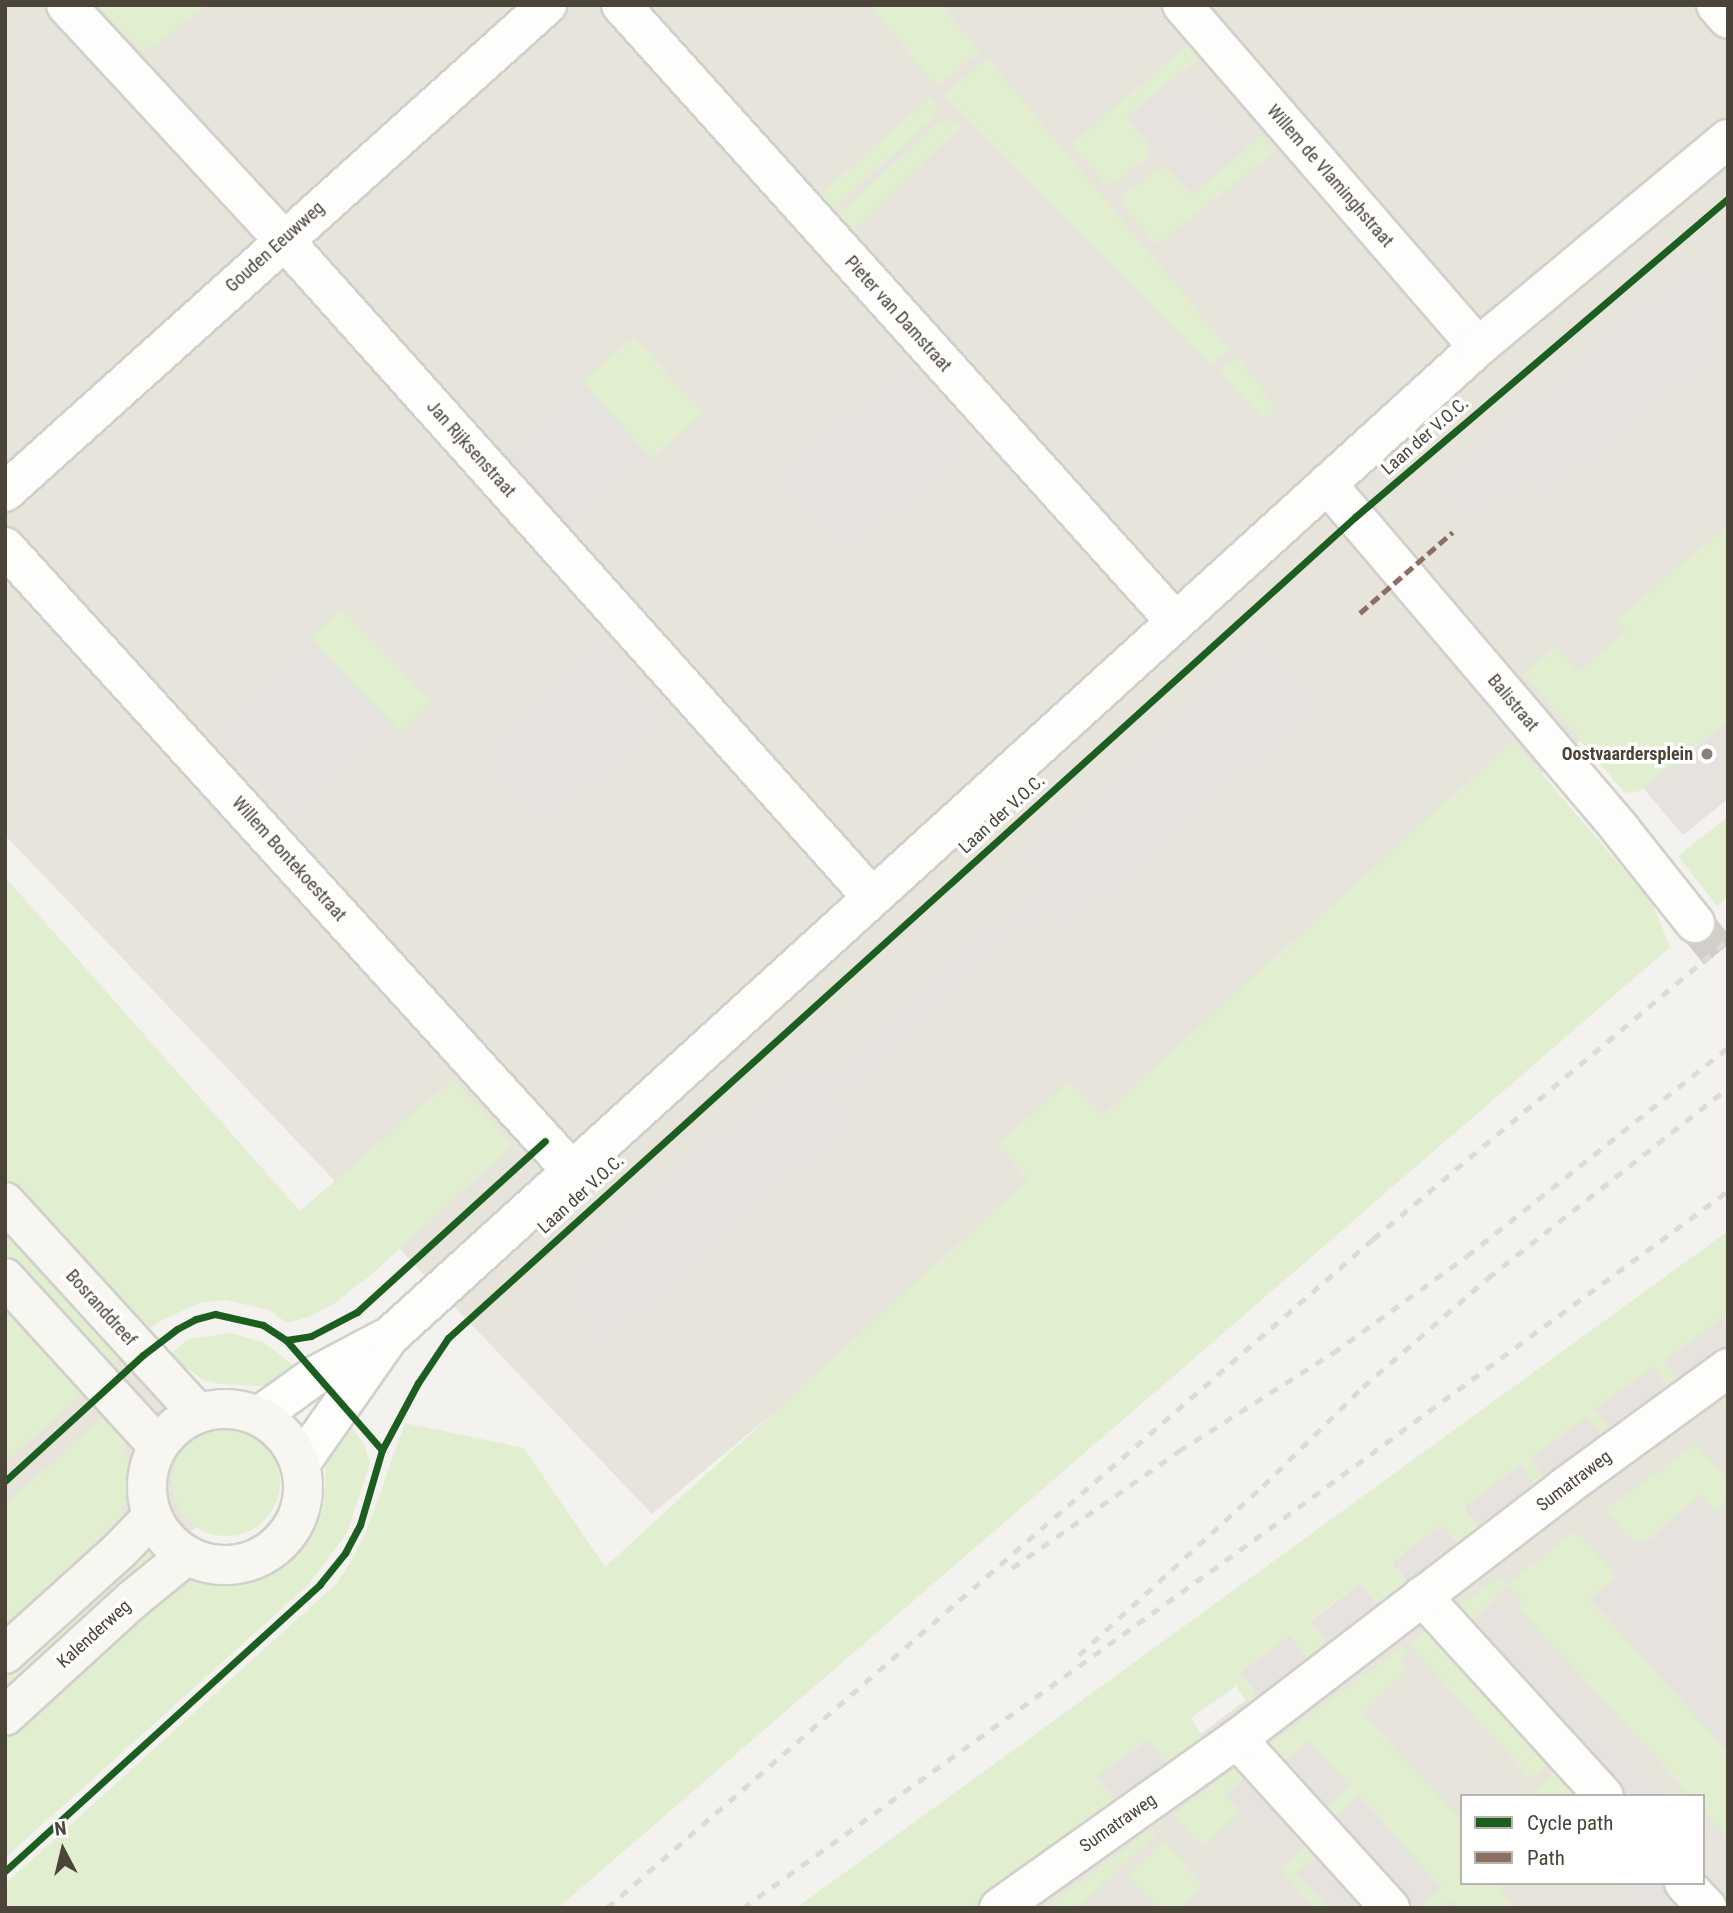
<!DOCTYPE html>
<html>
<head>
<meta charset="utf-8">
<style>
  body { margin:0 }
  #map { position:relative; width:1733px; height:1913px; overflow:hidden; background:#f4f2ee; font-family:"Roboto Condensed",sans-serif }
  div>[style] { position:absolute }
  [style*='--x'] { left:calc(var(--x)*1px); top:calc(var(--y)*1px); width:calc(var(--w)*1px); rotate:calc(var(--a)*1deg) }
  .residential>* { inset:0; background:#e7e4dc }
  .green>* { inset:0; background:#e1eecf; transform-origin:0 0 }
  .round { border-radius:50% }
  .parking>* { inset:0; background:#e6e3df; transform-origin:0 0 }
  .minor-tunnel>* { height:38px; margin-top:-19px; transform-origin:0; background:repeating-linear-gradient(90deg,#d2cfca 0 38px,transparent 0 57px) }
  .roads { filter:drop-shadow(2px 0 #d2d0cb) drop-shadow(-2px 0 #d2d0cb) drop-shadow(0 2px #d2d0cb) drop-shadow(0 -2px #d2d0cb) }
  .minor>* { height:38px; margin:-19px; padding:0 19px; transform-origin:19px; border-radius:19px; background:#fdfdfc }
  .secondary>* { height:38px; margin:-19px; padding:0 19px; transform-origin:19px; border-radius:19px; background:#f7f6f1 }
  .secondary>.ring { margin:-19px; padding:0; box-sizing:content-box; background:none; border:38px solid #f7f6f1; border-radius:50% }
  .rail>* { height:5px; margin-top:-2.5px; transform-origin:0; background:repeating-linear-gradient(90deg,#dbdbda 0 9px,transparent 0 18px) }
  .quiet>* { height:5px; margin-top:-2.5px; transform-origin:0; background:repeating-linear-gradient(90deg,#8d6e63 0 10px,transparent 0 15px) }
  .cycleway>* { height:7px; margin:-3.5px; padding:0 3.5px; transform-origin:3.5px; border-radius:3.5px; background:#1b5e20 }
  .dots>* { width:19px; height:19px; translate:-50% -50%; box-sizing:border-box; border:4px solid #fff; border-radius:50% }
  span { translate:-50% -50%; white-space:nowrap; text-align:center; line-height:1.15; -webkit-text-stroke:7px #fff; paint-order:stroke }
  .street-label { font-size:18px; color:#4b4439 }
  .poi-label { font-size:18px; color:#4b4439; font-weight:700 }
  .right { translate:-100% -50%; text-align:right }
  .frame { position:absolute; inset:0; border:7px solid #4b4439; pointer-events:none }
  .legend { position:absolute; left:1460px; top:1794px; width:245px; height:91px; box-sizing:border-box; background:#fff; border:2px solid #b7b4b0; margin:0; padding:9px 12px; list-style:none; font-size:21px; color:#4b4439 }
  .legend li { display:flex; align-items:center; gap:14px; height:35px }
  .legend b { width:35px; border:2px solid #b7b4b0 }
  .north { position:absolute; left:28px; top:1815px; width:70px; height:70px; -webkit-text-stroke:5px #fff; paint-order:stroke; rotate:353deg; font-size:19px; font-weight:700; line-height:28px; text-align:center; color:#4b4439 }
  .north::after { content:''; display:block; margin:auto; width:24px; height:32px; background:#4b4439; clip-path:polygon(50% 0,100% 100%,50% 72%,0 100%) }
</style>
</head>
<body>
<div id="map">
  <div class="residential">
    <i style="clip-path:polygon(5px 5px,1728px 5px,1728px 618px,652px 1514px,5px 835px)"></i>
    <i style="clip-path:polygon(5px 1232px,244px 1485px,5px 1694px)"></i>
    <i style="clip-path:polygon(evenodd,1728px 1339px,1728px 1908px,968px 1908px,1728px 1339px,1462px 1796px,1703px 1796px,1703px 1883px,1462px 1883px,1462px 1796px)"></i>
  </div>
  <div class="green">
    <i style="clip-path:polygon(99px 5px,207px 5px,144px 53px,97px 7px)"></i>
    <i style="clip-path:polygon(869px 5px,942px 5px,980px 52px,937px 86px)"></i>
    <i style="clip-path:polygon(1188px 45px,1199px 58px,1127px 117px,1148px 143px,1147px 158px,1117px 182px,1104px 183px,1071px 145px)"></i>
    <i style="clip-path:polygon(987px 58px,1230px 350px,1211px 365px,944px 95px)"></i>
    <i style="clip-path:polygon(931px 97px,937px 109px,931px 120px,832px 211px,819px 195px)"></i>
    <i style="clip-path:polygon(947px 120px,960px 127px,850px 234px,836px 217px,937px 123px)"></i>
    <i style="clip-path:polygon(1262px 135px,1275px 151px,1157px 245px,1121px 203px,1126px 192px,1162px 167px,1169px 169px,1192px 194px)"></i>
    <i style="left:634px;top:336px;width:103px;height:69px;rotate:48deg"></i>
    <i style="clip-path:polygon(1238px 357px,1276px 409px,1264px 419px,1219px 372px)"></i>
    <i style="clip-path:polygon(1728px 525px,1728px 721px,1640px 791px,1625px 793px,1524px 674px,1555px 647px,1578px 672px,1626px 631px,1617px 620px)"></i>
    <i style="left:342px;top:609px;width:129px;height:43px;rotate:46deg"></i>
    <i style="clip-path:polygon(1513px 741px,1652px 902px,1670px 947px,558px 1908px,5px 1908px,5px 1884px,336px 1584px,352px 1560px,368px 1527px,405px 1423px,524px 1448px,605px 1567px,1028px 1180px,997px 1144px,1070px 1082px,1102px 1115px)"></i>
    <i style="clip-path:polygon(1728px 817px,1728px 897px,1717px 906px,1678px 856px)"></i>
    <i style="clip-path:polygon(5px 877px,300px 1211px,453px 1079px,513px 1145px,373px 1273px,335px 1303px,309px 1317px,287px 1323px,269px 1310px,225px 1300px,200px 1303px,162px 1320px,144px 1332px,5px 1183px)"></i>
    <i style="clip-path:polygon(5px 1221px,125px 1353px,104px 1371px,5px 1263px)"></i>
    <i style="clip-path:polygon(1728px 1231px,1728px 1319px,1726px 1316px,1682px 1386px,1672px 1393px,1654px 1368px,1615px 1435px,1605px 1441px,1586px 1417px,1548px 1483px,1462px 1506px,1481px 1532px,1459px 1548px,1442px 1524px,1391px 1562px,1408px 1585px,1379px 1606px,1361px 1583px,1310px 1620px,1327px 1644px,1307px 1659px,1290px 1635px,1239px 1673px,1257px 1697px,1249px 1704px,1236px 1686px,1191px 1718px,1203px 1737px,1166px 1764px,1148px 1739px,1097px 1776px,1115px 1801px,969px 1908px,796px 1908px)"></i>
    <i style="clip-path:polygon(5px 1303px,85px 1391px,5px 1463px)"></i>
    <i style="clip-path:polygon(231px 1333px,265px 1343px,301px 1372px,282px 1382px,262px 1386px,221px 1384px,204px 1380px,168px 1356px,189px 1339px)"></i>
    <i style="clip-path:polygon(106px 1414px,123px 1437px,127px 1454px,129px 1488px,120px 1520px,71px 1572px,5px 1632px,5px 1505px)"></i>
    <i style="clip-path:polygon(346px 1421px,364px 1444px,370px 1463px,347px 1533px,307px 1586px,5px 1858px,5px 1731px,184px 1581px,248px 1580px,263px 1577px,283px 1567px,314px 1530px,320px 1518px,324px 1506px,326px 1458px)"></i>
    <i class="round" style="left:172px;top:1428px;width:108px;height:108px"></i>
    <i style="clip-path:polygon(1695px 1445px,1728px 1480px,1728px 1495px,1717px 1514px,1700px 1495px,1649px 1540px,1634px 1541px,1605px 1510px)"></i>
    <i style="clip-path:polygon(1575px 1531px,1617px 1576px,1591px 1600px,1728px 1752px,1728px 1837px,1703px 1810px,1703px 1796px,1691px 1796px,1517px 1605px,1523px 1600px,1508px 1584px)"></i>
    <i style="clip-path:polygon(142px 1542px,159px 1559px,5px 1698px,5px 1667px)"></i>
    <i style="clip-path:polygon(1499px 1577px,1508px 1586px,1491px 1599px,1493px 1602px,1471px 1623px,1457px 1608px)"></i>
    <i style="left:1428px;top:1629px;width:181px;height:24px;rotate:48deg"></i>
    <i style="clip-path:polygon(1403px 1647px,1408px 1653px,1400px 1661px,1408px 1670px,1362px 1713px,1462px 1822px,1462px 1883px,1504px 1883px,1499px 1889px,1516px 1908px,1460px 1908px,1451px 1899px,1441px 1908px,1419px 1908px,1441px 1887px,1359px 1797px,1336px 1817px,1327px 1806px,1349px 1786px,1308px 1741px,1286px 1761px,1270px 1743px)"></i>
    <i style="clip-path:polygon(1240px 1765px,1248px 1775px,1226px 1794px,1240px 1811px,1202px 1846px,1173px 1814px)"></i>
    <i style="clip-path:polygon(1556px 1771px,1579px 1796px,1537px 1796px,1534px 1792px)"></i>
    <i style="clip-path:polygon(1152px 1829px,1157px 1834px,1076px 1908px,1045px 1908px)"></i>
    <i style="clip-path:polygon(1164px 1842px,1203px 1885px,1181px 1908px,1159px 1908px,1128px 1874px)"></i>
    <i style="clip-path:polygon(1311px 1843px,1320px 1853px,1297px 1873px,1328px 1908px,1315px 1908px,1281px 1870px)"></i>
  </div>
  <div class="parking">
    <i style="left:1182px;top:71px;width:101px;height:72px;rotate:50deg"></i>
    <i style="clip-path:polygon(1698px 255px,1717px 277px,1728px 269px,1728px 353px,1539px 510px,1521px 489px,1472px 529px,1432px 484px,1570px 361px)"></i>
    <i style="left:904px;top:359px;width:117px;height:179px;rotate:49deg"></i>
    <i style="left:582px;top:381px;width:102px;height:109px;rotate:48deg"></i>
    <i style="clip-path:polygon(1263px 632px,1325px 709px,1068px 936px,1048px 914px,841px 1103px,858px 1124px,604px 1353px,566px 1308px,578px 1295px,559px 1273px,802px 1054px,820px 1074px,1033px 882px,1014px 862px)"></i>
    <i style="left:602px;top:637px;width:111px;height:172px;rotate:49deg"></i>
    <i style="left:311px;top:639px;width:127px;height:136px;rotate:47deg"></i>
    <i style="clip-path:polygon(1728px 721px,1728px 799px,1683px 835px,1643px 788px)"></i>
    <i style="clip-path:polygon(1725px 1316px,1728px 1355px,1683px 1388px,1664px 1361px)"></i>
    <i style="left:1654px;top:1367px;width:33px;height:72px;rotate:55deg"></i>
    <i style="left:1587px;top:1416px;width:34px;height:71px;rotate:53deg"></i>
    <i style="left:1520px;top:1465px;width:34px;height:71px;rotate:53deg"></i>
    <i style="clip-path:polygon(1700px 1495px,1717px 1513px,1728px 1495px,1728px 1752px,1591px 1600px,1616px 1577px,1612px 1572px)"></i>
    <i style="left:1442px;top:1524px;width:31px;height:63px;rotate:53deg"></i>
    <i style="left:1361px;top:1583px;width:31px;height:63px;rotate:53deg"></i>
    <i style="clip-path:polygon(1493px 1602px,1669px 1796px,1579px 1796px,1471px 1623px)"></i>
    <i style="left:1290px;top:1635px;width:31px;height:63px;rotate:53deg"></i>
    <i style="left:1148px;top:1739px;width:31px;height:63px;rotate:54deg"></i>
    <i style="clip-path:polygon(1308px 1741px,1350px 1786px,1327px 1807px,1337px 1817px,1359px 1796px,1441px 1887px,1419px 1908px,1328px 1908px,1297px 1873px,1320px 1853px,1289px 1819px,1267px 1840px,1226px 1794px,1278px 1752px,1286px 1761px)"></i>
    <i style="clip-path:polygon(1703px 1834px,1728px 1861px,1728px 1908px,1639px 1908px,1617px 1883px,1703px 1883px)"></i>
  </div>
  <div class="minor-tunnel">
    <i style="--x:1695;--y:923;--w:53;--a:51.2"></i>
  </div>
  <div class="roads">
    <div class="minor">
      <i style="--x:66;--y:5;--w:319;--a:47.2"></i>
      <i style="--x:283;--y:239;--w:883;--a:48.17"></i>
      <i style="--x:621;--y:5;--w:828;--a:48.03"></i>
      <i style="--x:1182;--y:5;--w:452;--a:49.1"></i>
      <i style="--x:1716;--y:5;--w:18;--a:49"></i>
      <i style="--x:1327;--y:484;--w:454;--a:49.6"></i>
      <i style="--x:1621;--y:830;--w:119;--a:51.5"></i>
      <i style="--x:5;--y:492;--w:729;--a:-41.94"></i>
      <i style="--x:5;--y:547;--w:843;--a:47.74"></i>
      <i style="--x:259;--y:1416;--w:70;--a:-35.7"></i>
      <i style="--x:316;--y:1375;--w:77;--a:-27.9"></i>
      <i style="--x:300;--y:1464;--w:155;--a:-55"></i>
      <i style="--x:389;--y:1337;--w:1472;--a:-42.27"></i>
      <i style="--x:1478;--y:347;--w:325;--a:-39.8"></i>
      <i style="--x:1422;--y:1596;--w:270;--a:47.7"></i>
      <i style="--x:1237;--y:1739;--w:228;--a:47.8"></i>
      <i style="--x:1684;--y:1883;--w:34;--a:47"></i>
      <i style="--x:999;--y:1908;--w:292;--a:-35.4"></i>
      <i style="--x:1237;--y:1739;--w:414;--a:-37.5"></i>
      <i style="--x:1565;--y:1487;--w:202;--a:-36.1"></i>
    </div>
    <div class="secondary">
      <i style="--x:5;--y:1202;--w:286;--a:47.6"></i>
      <i style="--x:5;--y:1278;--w:227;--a:47.7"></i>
      <i class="ring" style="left:147px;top:1409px;width:118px;height:118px"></i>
      <i style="--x:5;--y:1654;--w:154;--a:-42.1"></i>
      <i style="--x:119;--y:1551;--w:47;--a:-45.9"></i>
      <i style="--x:5;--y:1716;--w:172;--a:-42.4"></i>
      <i style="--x:132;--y:1600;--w:70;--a:-39.2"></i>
    </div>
  </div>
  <div class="rail">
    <i style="--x:1012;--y:1568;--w:204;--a:-35"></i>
    <i style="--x:1179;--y:1451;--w:183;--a:-32.5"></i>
    <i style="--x:1333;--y:1353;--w:165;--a:-35.9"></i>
    <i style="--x:1467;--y:1256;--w:334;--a:-38.6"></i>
    <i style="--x:1079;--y:1655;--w:250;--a:-42.6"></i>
    <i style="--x:1263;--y:1486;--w:141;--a:-44.7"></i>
    <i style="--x:1363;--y:1387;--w:166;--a:-41.1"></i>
    <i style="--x:1488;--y:1278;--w:306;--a:-38.4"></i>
    <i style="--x:607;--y:1908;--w:1017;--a:-41.13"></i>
    <i style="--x:1373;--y:1239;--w:464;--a:-40.1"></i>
    <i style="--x:743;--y:1908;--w:648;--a:-35.77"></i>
    <i style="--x:1269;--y:1529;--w:570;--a:-36.37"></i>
  </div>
  <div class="quiet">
    <i style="--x:1360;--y:613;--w:123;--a:-41.1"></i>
  </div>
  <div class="cycleway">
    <i style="--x:286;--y:1340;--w:25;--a:-9"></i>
    <i style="--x:311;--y:1336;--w:52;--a:-27.6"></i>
    <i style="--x:357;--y:1312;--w:254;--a:-42.3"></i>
    <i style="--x:5;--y:1481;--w:187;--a:-42.4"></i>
    <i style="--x:143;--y:1355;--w:43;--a:-37.4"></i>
    <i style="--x:177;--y:1329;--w:21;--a:-28"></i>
    <i style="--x:196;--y:1319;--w:20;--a:-15"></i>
    <i style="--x:215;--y:1314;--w:49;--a:12.9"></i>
    <i style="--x:263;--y:1325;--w:27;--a:33"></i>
    <i style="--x:286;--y:1340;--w:146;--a:48.9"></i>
    <i style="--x:5;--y:1871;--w:426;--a:-42.3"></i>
    <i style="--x:320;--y:1584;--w:40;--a:-51"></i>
    <i style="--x:345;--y:1553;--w:32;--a:-62"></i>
    <i style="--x:360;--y:1525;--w:78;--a:-73.7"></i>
    <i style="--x:382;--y:1450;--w:76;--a:-61.8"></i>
    <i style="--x:418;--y:1383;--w:54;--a:-56.3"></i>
    <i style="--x:448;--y:1338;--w:1223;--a:-42.15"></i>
    <i style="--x:1355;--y:517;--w:491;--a:-40.5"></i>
  </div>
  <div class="dots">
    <i style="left:1707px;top:754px;background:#868178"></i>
  </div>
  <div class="street-label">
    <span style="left:1330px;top:176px;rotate:49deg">Willem de Vlaminghstraat</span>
    <span style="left:275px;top:247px;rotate:-42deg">Gouden Eeuwweg</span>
    <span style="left:898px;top:314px;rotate:48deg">Pieter van Damstraat</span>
    <span style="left:1425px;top:436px;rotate:-41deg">Laan der V.O.C.</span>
    <span style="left:471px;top:449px;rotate:48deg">Jan Rijksenstraat</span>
    <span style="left:1513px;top:703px;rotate:50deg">Balistraat</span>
    <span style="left:1002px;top:814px;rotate:-42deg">Laan der V.O.C.</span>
    <span style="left:289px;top:859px;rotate:48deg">Willem Bontekoestraat</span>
    <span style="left:581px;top:1194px;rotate:-42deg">Laan der V.O.C.</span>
    <span style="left:101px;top:1308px;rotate:48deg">Bosranddreef</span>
    <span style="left:1574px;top:1481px;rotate:-37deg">Sumatraweg</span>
    <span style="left:94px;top:1634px;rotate:-42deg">Kalenderweg</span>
    <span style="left:1118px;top:1823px;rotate:-35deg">Sumatraweg</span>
  </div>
  <div class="poi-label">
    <span class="right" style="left:1693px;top:754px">Oostvaardersplein</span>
  </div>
  <div class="frame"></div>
  <ul class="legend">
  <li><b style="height:9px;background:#1b5e20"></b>Cycle path</li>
  <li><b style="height:9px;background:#8d6e63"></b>Path</li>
  </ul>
  <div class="north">N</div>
</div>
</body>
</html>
